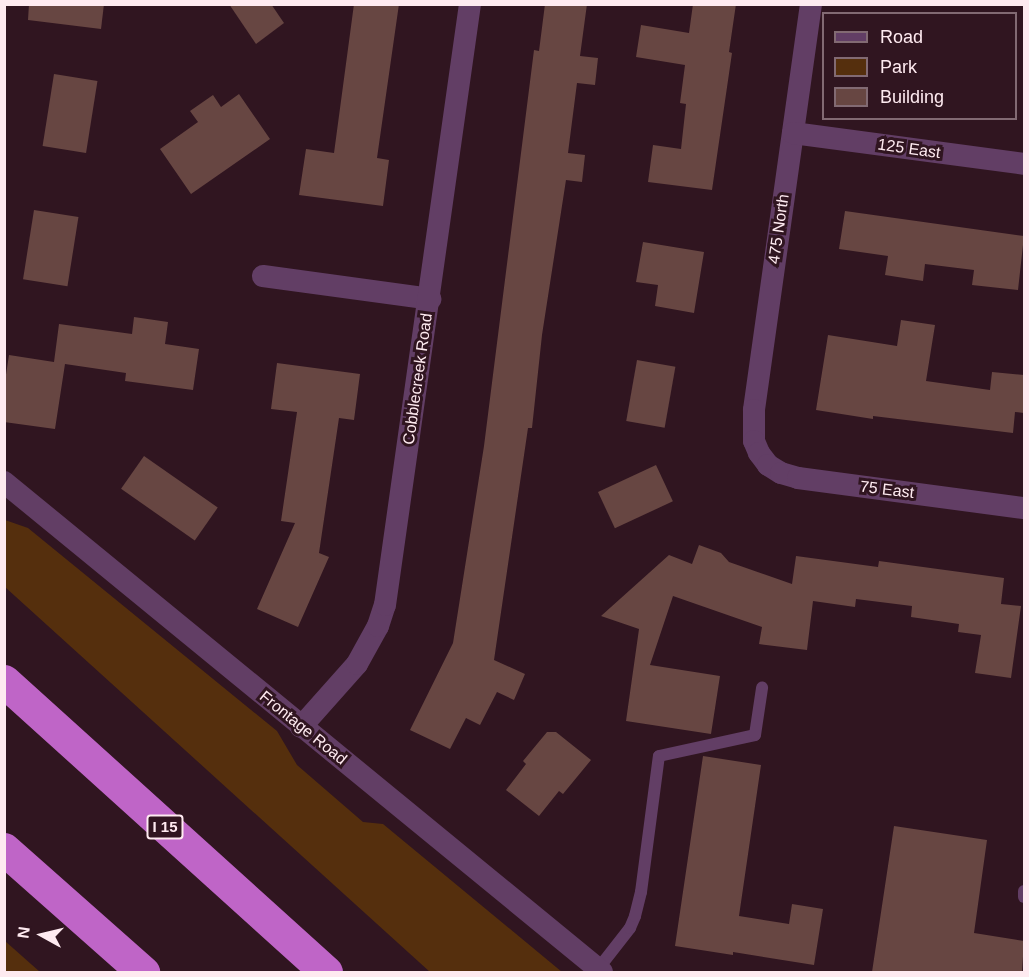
<!DOCTYPE html>
<html>
<head>
<meta charset="utf-8">
<style>
  body { margin:0 }
  #map { position:relative; width:1029px; height:977px; overflow:hidden; background:#301520; font-family:Arial,sans-serif }
  div>[style] { position:absolute }
  [style*='--x'] { left:calc(var(--x)*1px); top:calc(var(--y)*1px); width:calc(var(--w)*1px); rotate:calc(var(--a)*1deg) }
  .green>* { inset:0; background:#552f0d }
  .building>* { inset:0; background:#674642; transform-origin:0 0 }
  .service>* { height:12px; margin:-6px; padding:0 6px; transform-origin:6px; border-radius:6px; background:#623e65 }
  .minor>* { height:22px; margin:-11px; padding:0 11px; transform-origin:11px; border-radius:11px; background:#623e65 }
  .motorway>* { height:33px; margin:-16.5px; padding:0 16.5px; transform-origin:16.5px; border-radius:16.5px; background:#bf65c7 }
  span { translate:-50% -50%; white-space:nowrap; text-align:center; line-height:1.15; -webkit-text-stroke:6px #301520; paint-order:stroke }
  .shield-label span { padding:2px 4px; background:#301520; border:2px solid; border-radius:4px; -webkit-text-stroke-width:0 }
  .shield-label { font-size:15px; color:#feeaf0; font-weight:700 }
  .street-label { font-size:16px; color:#feeaf0 }
  .frame { position:absolute; inset:0; border:6px solid #feeaf0; pointer-events:none }
  .legend { position:absolute; left:822px; top:12px; width:195px; height:108px; box-sizing:border-box; background:#301520; border:2px solid #826a73; margin:0; padding:8px 10px; list-style:none; font-size:18px; color:#feeaf0 }
  .legend li { display:flex; align-items:center; gap:12px; height:30px }
  .legend b { width:30px; border:2px solid #826a73 }
  .north { position:absolute; left:12px; top:905px; width:60px; height:60px; -webkit-text-stroke:4px #301520; paint-order:stroke; rotate:278deg; font-size:16px; font-weight:700; line-height:24px; text-align:center; color:#feeaf0 }
  .north::after { content:''; display:block; margin:auto; width:21px; height:27px; background:#feeaf0; clip-path:polygon(50% 0,100% 100%,50% 72%,0 100%) }
</style>
</head>
<body>
<div id="map">
  <div class="green">
    <i style="clip-path:polygon(5px 520px,28px 528px,277px 731px,297px 765px,363px 822px,383px 824px,562px 972px,430px 972px,5px 587px)"></i>
    <i style="clip-path:polygon(5px 941px,40px 972px,5px 972px)"></i>
  </div>
  <div class="building">
    <i style="clip-path:polygon(29px 4px,104px 4px,101px 29px,28px 20px)"></i>
    <i style="clip-path:polygon(229px 4px,271px 4px,284px 23px,256px 44px)"></i>
    <i style="clip-path:polygon(354px 4px,399px 4px,377px 158px,389px 160px,383px 206px,299px 195px,306px 149px,334px 153px)"></i>
    <i style="clip-path:polygon(545px 4px,587px 4px,580px 56px,598px 58px,595px 85px,577px 83px,568px 153px,585px 155px,582px 182px,566px 180px,542px 335px,532px 428px,528px 428px,494px 660px,525px 674px,514px 700px,497px 692px,480px 725px,466px 718px,450px 749px,410px 730px,453px 643px,484px 446px,534px 50px,539px 51px)"></i>
    <i style="clip-path:polygon(693px 4px,736px 4px,729px 52px,732px 53px,712px 190px,648px 182px,653px 145px,681px 149px,686px 104px,680px 103px,685px 65px,636px 57px,641px 25px,689px 33px)"></i>
    <i style="left:54px;top:74px;width:44px;height:73px;rotate:9deg"></i>
    <i style="clip-path:polygon(239px 94px,270px 139px,191px 194px,160px 149px,198px 122px,190px 111px,213px 95px,221px 107px)"></i>
    <i style="left:34px;top:210px;width:45px;height:70px;rotate:9deg"></i>
    <i style="clip-path:polygon(845px 211px,1024px 236px,1018px 290px,972px 285px,974px 270px,925px 264px,923px 281px,885px 275px,888px 256px,839px 249px)"></i>
    <i style="clip-path:polygon(643px 242px,704px 252px,694px 313px,655px 306px,658px 285px,636px 282px)"></i>
    <i style="clip-path:polygon(134px 317px,168px 322px,165px 344px,199px 349px,193px 390px,125px 381px,126px 373px,65px 364px,55px 429px,4px 422px,4px 388px,9px 355px,54px 362px,59px 324px,132px 334px)"></i>
    <i style="clip-path:polygon(901px 320px,935px 325px,926px 381px,990px 390px,992px 372px,1024px 375px,1024px 413px,1015px 412px,1013px 433px,873px 416px,873px 419px,816px 410px,828px 335px,897px 346px)"></i>
    <i style="left:637px;top:360px;width:39px;height:62px;rotate:10deg"></i>
    <i style="clip-path:polygon(277px 363px,360px 374px,354px 420px,339px 418px,319px 553px,329px 557px,298px 627px,257px 609px,295px 523px,281px 521px,297px 412px,271px 409px)"></i>
    <i style="left:144px;top:456px;width:90px;height:40px;rotate:35deg"></i>
    <i style="left:656px;top:465px;width:40px;height:64px;rotate:65deg"></i>
    <i style="clip-path:polygon(699px 545px,721px 553px,729px 562px,792px 584px,796px 556px,878px 567px,879px 561px,1004px 578px,1001px 604px,1021px 606px,1011px 678px,975px 673px,981px 635px,958px 632px,959px 624px,911px 617px,912px 606px,856px 599px,855px 607px,813px 601px,807px 650px,759px 644px,762px 627px,673px 596px,650px 665px,720px 676px,711px 734px,626px 721px,639px 629px,601px 616px,669px 555px,692px 564px)"></i>
    <i style="clip-path:polygon(547px 732px,556px 732px,591px 760px,563px 794px,559px 791px,539px 816px,506px 790px,526px 764px,523px 761px)"></i>
    <i style="clip-path:polygon(703px 756px,761px 765px,739px 916px,789px 924px,792px 904px,823px 909px,814px 965px,733px 952px,733px 955px,675px 946px)"></i>
    <i style="clip-path:polygon(894px 826px,987px 840px,974px 933px,1024px 941px,1022px 972px,872px 972px)"></i>
  </div>
  <div class="service">
    <i style="--x:1024;--y:891;--w:6;--a:90"></i>
    <i style="--x:598;--y:969;--w:52;--a:-52"></i>
    <i style="--x:630;--y:928;--w:13;--a:-67"></i>
    <i style="--x:635;--y:916;--w:25;--a:-76"></i>
    <i style="--x:641;--y:892;--w:137;--a:-82.5"></i>
    <i style="--x:659;--y:756;--w:98;--a:-12.3"></i>
    <i style="--x:755;--y:735;--w:48;--a:-81.5"></i>
  </div>
  <div class="minor">
    <i style="--x:811;--y:4;--w:410;--a:98"></i>
    <i style="--x:754;--y:410;--w:31;--a:90"></i>
    <i style="--x:754;--y:441;--w:13;--a:67"></i>
    <i style="--x:759;--y:453;--w:15;--a:53"></i>
    <i style="--x:768;--y:465;--w:15;--a:32"></i>
    <i style="--x:781;--y:473;--w:18;--a:16"></i>
    <i style="--x:798;--y:478;--w:228;--a:7.6"></i>
    <i style="--x:793;--y:133;--w:233;--a:7.6"></i>
    <i style="--x:263;--y:276;--w:169;--a:7.8"></i>
    <i style="--x:4;--y:482;--w:773;--a:39.33"></i>
    <i style="--x:301;--y:727;--w:84;--a:-48.4"></i>
    <i style="--x:357;--y:664;--w:43;--a:-61.1"></i>
    <i style="--x:378;--y:626;--w:22;--a:-72"></i>
    <i style="--x:385;--y:605;--w:607;--a:-81.95"></i>
  </div>
  <div class="motorway">
    <i style="--x:4;--y:681;--w:434;--a:42.1"></i>
    <i style="--x:4;--y:849;--w:186;--a:41.5"></i>
  </div>
  <div class="shield-label">
    <span style="left:165px;top:827px">I 15</span>
  </div>
  <div class="street-label">
    <span style="left:909px;top:149px;rotate:8deg">125 East</span>
    <span style="left:779px;top:229px;rotate:-82deg">475 North</span>
    <span style="left:418px;top:379px;rotate:-82deg">Cobblecreek Road</span>
    <span style="left:887px;top:490px;rotate:7deg">75 East</span>
    <span style="left:303px;top:728px;rotate:39deg">Frontage Road</span>
  </div>
  <div class="frame"></div>
  <ul class="legend">
  <li><b style="height:8px;background:#623e65"></b>Road</li>
  <li><b style="height:16px;background:#552f0d"></b>Park</li>
  <li><b style="height:16px;background:#674642"></b>Building</li>
  </ul>
  <div class="north">N</div>
</div>
</body>
</html>
